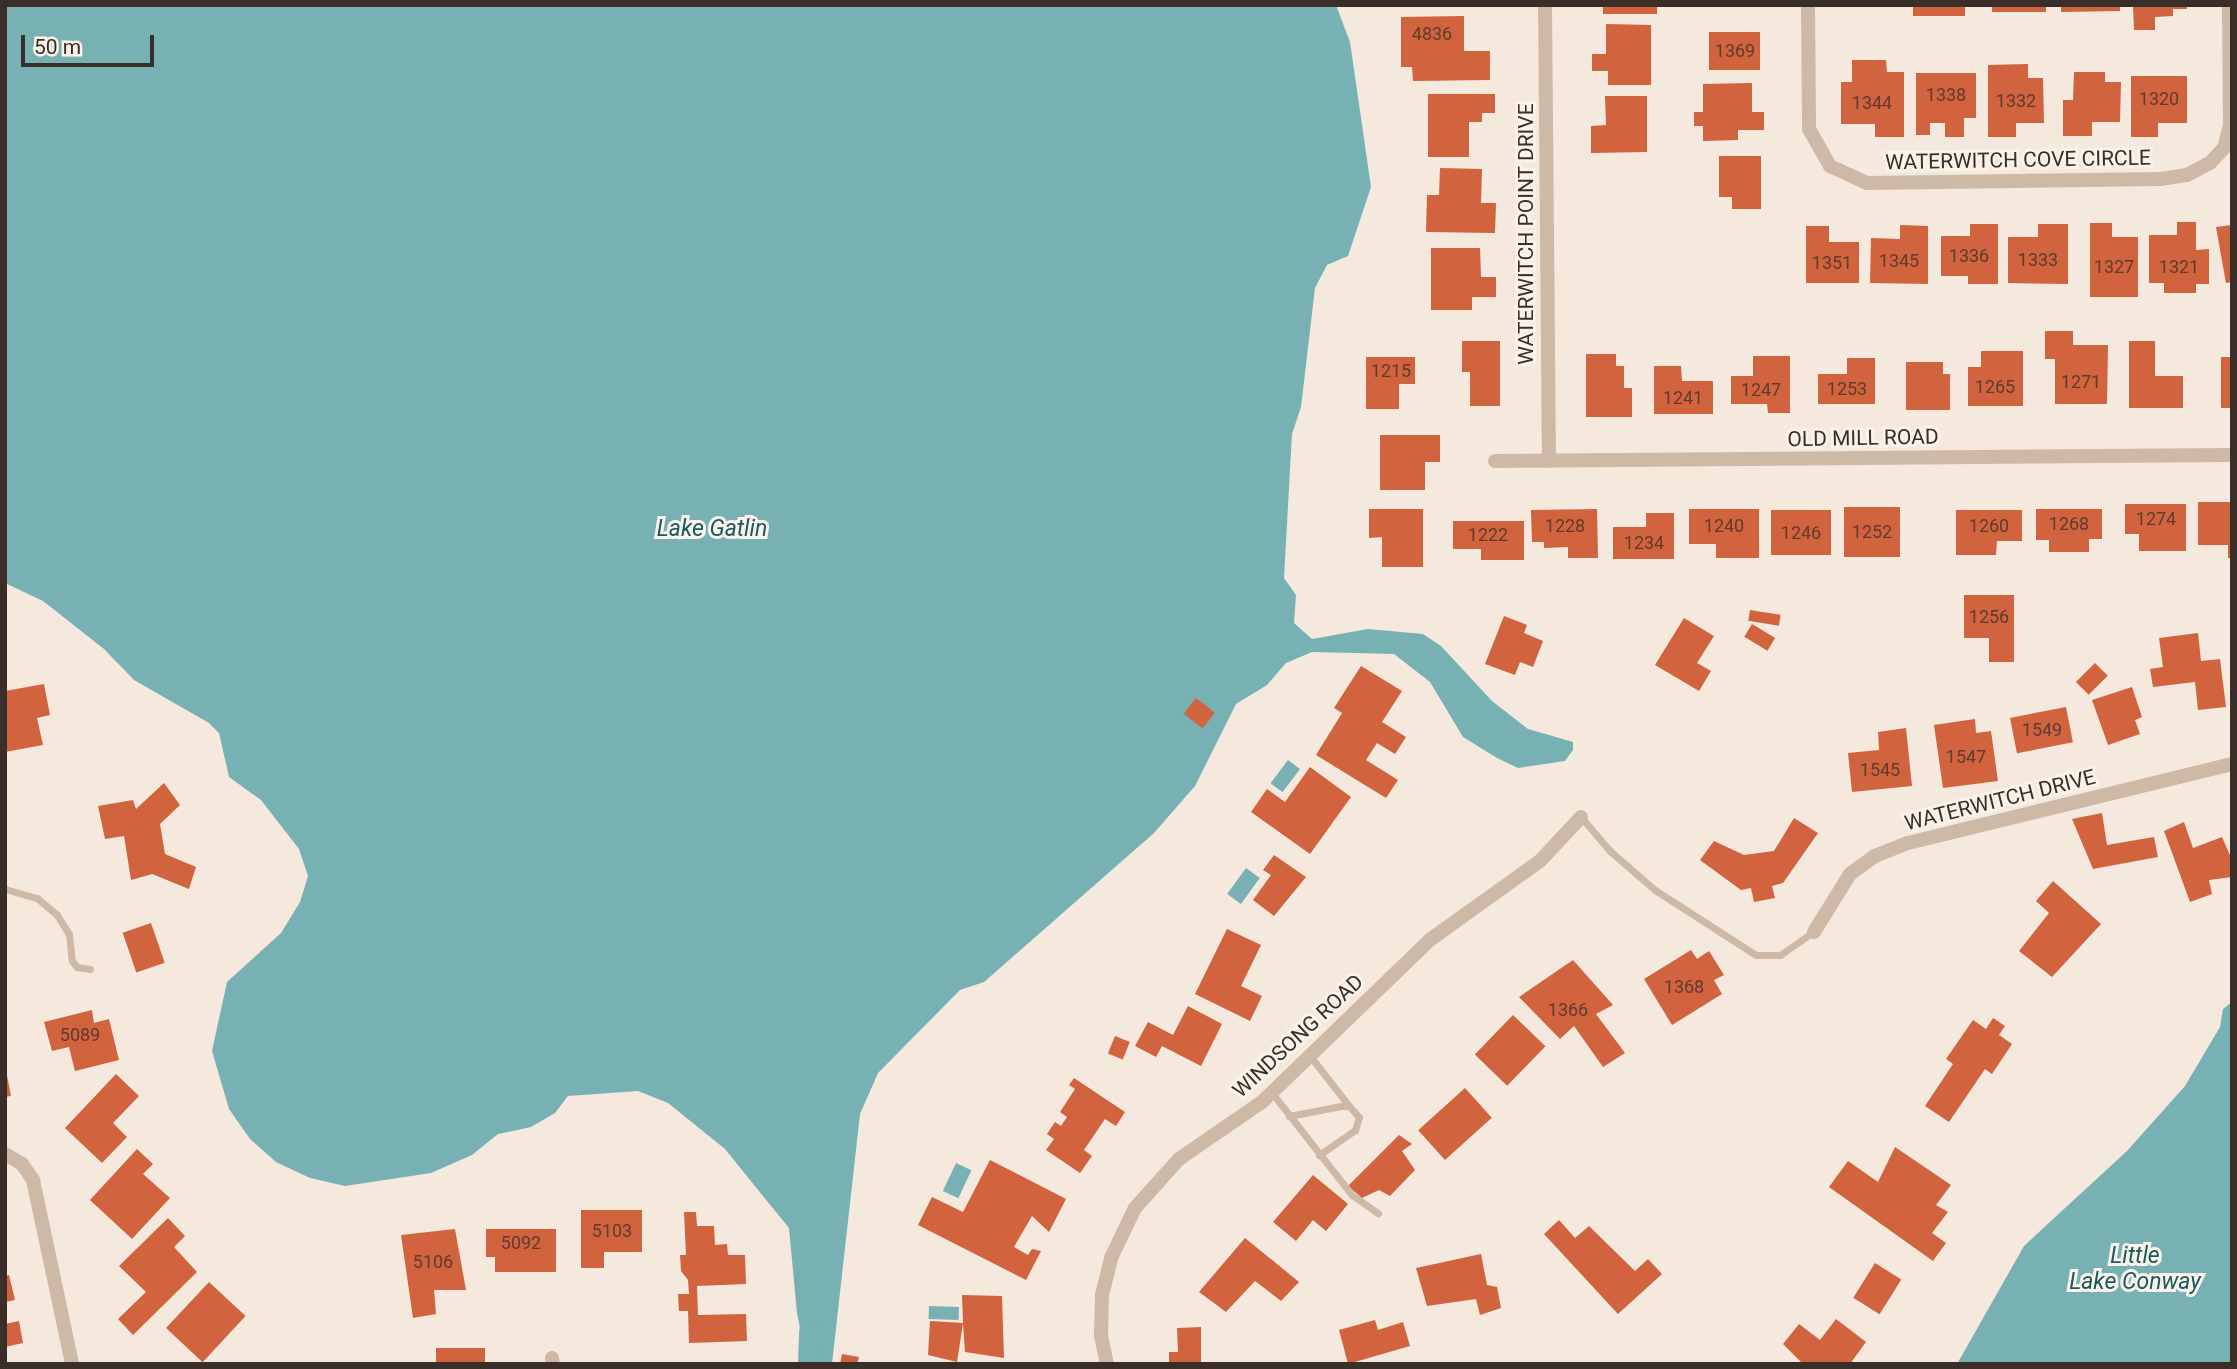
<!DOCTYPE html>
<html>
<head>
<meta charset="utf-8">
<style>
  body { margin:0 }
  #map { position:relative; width:2237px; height:1369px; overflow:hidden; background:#f4e9dc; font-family:Roboto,sans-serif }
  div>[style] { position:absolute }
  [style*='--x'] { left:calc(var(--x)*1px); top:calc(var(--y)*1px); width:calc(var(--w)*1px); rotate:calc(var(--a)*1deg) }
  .water>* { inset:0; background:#78b1b4; transform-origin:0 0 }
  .canal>* { height:19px; margin:-9.5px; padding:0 9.5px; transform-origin:9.5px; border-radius:9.5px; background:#78b1b4 }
  .building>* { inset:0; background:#d1633e; transform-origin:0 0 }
  .lane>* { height:7px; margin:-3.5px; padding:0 3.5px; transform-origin:3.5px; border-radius:3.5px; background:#ceb9a7 }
  .street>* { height:14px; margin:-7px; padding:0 7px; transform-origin:7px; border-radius:7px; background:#ceb9a7 }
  span { translate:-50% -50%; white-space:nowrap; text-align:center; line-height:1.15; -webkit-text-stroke:6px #fbf3e9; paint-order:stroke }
  .number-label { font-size:18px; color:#603b2e }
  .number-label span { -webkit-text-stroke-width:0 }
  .street-label { font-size:21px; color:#3a2e28 }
  .water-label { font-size:23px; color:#195a60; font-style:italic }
  .frame { position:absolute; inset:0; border:7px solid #3a2e28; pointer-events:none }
  .scale { position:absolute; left:21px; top:35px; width:133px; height:32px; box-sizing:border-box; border:4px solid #3a2e28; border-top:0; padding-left:9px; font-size:21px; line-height:24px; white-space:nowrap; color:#3a2e28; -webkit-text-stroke:5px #fbf3e9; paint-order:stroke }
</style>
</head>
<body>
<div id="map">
  <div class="water">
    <i style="clip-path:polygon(5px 5px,1336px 5px,1350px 42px,1371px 187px,1348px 256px,1327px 265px,1315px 288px,1301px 407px,1292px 434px,1284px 578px,1296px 595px,1294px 623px,1312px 639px,1368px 629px,1423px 634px,1441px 646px,1492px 701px,1528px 729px,1573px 742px,1573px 750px,1565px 761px,1518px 768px,1497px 758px,1463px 737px,1430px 682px,1394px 654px,1312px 652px,1286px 663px,1267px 685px,1236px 704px,1195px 786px,1154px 833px,984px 982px,960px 990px,878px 1073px,860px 1114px,832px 1364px,807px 1364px,797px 1313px,789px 1228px,725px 1149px,668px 1103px,638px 1091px,568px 1096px,555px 1113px,531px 1127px,498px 1134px,472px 1155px,431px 1173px,345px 1186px,310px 1178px,276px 1162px,250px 1139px,229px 1109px,212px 1051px,227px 982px,281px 933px,300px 902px,308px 876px,299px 849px,261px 800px,229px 777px,219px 733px,209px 723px,134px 680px,104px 649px,43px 601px,5px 583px)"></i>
    <i style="left:1288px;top:760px;width:15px;height:29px;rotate:37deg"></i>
    <i style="left:1246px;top:868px;width:17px;height:32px;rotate:36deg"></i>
    <i style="clip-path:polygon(2232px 1002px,2232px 1364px,1957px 1364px,2024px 1246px,2127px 1151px,2185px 1086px,2220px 1027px,2223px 1009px)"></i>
    <i style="left:956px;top:1163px;width:17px;height:31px;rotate:25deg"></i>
    <i style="left:929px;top:1306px;width:30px;height:13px;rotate:2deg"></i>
  </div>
  <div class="canal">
    <i style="--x:807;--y:1364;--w:34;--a:-88"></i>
  </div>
  <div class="building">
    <i style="left:1603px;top:5px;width:54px;height:9px"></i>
    <i style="left:1913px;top:5px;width:52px;height:11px"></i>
    <i style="left:1992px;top:5px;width:54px;height:7px"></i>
    <i style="clip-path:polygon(2061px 5px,2120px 5px,2120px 11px,2061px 12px)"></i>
    <i style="clip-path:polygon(2133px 5px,2187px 5px,2187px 9px,2173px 9px,2173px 16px,2155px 17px,2155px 30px,2134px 30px)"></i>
    <i style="clip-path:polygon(1464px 16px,1464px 51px,1490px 51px,1490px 80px,1413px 81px,1412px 67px,1401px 67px,1401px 17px)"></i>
    <i style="clip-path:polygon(1606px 24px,1651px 25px,1651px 85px,1608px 85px,1608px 71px,1592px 71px,1592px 54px,1606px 54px)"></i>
    <i style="left:1709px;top:32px;width:51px;height:38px"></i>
    <i style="clip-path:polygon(1852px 60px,1886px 60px,1887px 72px,1904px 72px,1904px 137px,1875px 137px,1875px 124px,1841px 124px,1841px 82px,1852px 82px)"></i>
    <i style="clip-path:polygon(2028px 64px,2028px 78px,2043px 78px,2044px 123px,2016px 123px,2016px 137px,1988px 137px,1988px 65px)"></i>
    <i style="clip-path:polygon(2074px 72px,2105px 72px,2105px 82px,2121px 82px,2120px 122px,2092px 122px,2092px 136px,2063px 136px,2063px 100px,2073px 100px)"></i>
    <i style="clip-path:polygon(1916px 73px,1976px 73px,1976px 118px,1964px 118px,1964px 137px,1945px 137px,1945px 123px,1930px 123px,1930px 135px,1916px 135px)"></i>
    <i style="clip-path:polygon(2131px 76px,2187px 76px,2187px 123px,2158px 123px,2158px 137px,2131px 137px)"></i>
    <i style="clip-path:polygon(1752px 83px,1752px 112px,1764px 112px,1764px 130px,1738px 130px,1738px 140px,1703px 141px,1703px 126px,1694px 126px,1694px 112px,1703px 112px,1703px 84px)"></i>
    <i style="clip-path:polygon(1428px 94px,1495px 94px,1495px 113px,1482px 113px,1482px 122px,1469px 122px,1469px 157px,1428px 157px)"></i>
    <i style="clip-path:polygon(1605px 96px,1647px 96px,1647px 152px,1591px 153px,1591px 126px,1606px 125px)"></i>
    <i style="clip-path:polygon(1719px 156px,1761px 156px,1761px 209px,1732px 209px,1732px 197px,1719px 197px)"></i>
    <i style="clip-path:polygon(1440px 168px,1482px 169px,1481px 203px,1496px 203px,1495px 233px,1426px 232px,1427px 195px,1439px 195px)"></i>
    <i style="clip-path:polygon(2177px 222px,2196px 222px,2196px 250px,2209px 249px,2209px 284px,2196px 284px,2196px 293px,2164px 293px,2164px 283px,2149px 283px,2149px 235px,2177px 235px)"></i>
    <i style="clip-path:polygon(2090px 223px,2112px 223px,2112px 237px,2138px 237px,2138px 297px,2090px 297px)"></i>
    <i style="clip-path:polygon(1970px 224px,1998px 224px,1998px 284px,1968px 284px,1968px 276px,1941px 276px,1941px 236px,1970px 236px)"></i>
    <i style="clip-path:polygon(2038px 224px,2068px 224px,2068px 284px,2008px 283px,2008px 237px,2038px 237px)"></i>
    <i style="clip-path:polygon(1900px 225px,1928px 226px,1928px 284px,1870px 283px,1871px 238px,1900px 239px)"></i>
    <i style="clip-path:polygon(2232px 225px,2232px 282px,2226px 283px,2216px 227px)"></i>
    <i style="clip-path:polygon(1806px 226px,1829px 226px,1829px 242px,1859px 242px,1859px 283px,1806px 283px)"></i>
    <i style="clip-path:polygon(1431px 248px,1480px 248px,1481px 277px,1496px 277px,1496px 297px,1472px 297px,1472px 310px,1431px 310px)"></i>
    <i style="clip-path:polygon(2045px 331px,2073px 331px,2073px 345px,2108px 345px,2107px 404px,2055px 404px,2055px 359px,2045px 359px)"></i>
    <i style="clip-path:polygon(1462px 341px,1500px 341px,1500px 406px,1470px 406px,1470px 372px,1462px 372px)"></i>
    <i style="clip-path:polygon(2129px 341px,2155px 341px,2155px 376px,2183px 376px,2183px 408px,2129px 408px)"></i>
    <i style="clip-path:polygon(1981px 351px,2023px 351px,2023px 406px,1968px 406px,1968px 367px,1981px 367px)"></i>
    <i style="clip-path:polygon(1586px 354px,1616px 354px,1616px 366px,1624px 366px,1624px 388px,1632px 388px,1632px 417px,1586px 417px)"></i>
    <i style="clip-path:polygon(1753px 356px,1790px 356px,1790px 413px,1768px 413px,1767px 404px,1731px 404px,1731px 376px,1753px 376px)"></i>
    <i style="clip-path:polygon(1366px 357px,1415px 357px,1415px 384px,1399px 384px,1399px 409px,1366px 409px)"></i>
    <i style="left:2221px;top:357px;width:11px;height:51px"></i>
    <i style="clip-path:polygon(1847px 358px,1875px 358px,1875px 404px,1818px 404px,1818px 374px,1847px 374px)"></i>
    <i style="clip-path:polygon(1906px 362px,1943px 362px,1943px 374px,1950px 374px,1950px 410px,1906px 410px)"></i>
    <i style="clip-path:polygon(1654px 366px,1681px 366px,1682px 381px,1713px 381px,1713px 414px,1654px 414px)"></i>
    <i style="clip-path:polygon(1380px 435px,1440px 435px,1440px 462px,1425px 462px,1425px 490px,1380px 490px)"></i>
    <i style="clip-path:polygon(2198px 502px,2232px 502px,2232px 558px,2228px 558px,2228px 545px,2198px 545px)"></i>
    <i style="clip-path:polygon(2125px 504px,2186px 504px,2186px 551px,2139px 551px,2139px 534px,2125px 534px)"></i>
    <i style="left:1844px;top:507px;width:56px;height:50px"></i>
    <i style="clip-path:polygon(1369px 509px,1423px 509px,1423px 567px,1382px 567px,1382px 537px,1369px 538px)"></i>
    <i style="clip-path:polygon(1597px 509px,1598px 558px,1568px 558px,1568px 547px,1544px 548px,1544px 542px,1532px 542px,1531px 510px)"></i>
    <i style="clip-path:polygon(1689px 509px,1759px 509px,1759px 558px,1716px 558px,1716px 544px,1689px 544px)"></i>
    <i style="clip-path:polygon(2036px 509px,2102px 509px,2102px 539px,2089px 539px,2089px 552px,2049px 552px,2049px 540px,2036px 540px)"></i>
    <i style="left:1771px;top:510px;width:60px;height:45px"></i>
    <i style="clip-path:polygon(1956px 510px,2022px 510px,2022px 541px,1997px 541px,1996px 555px,1956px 555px)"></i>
    <i style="clip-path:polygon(1646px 513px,1674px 513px,1674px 559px,1613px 559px,1613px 527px,1646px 527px)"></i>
    <i style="clip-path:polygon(1453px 521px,1524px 521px,1524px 560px,1481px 560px,1481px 549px,1453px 549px)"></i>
    <i style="clip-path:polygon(1964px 595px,2014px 595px,2014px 662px,1989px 662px,1989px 638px,1964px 638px)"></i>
    <i style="left:1750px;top:610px;width:31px;height:11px;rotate:9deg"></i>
    <i style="clip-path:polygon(1504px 616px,1527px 625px,1524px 633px,1543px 641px,1533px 667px,1520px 662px,1515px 675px,1485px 664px)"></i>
    <i style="clip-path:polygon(1684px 618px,1714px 636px,1697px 663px,1711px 671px,1699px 691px,1655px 665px)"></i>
    <i style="left:1752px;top:624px;width:27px;height:15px;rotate:31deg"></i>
    <i style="clip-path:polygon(2198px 633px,2201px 661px,2220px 659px,2226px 707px,2198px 710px,2195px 682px,2153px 687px,2150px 669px,2163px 667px,2159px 638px)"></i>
    <i style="left:2095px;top:663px;width:18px;height:27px;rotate:45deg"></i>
    <i style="clip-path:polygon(1361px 666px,1402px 691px,1382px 722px,1406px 737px,1395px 754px,1377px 743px,1366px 760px,1398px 780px,1386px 798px,1316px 755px,1342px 713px,1334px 708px)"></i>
    <i style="clip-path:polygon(44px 684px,50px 715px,37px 718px,43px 745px,5px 752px,5px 691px)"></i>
    <i style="clip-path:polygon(2132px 687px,2142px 717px,2135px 720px,2140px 734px,2108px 745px,2092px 700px)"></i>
    <i style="left:1196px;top:698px;width:24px;height:20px;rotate:38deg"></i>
    <i style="left:2066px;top:707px;width:36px;height:57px;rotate:79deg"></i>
    <i style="clip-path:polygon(1975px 719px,1976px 733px,1991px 731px,1998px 781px,1943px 788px,1934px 725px)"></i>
    <i style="clip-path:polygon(1906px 728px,1912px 786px,1852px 792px,1848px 753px,1879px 750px,1878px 732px)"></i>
    <i style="clip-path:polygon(1310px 767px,1351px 797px,1310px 854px,1251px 812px,1267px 789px,1285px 802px)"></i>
    <i style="clip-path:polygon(164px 783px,180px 805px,160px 824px,165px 854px,196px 867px,189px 889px,152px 874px,131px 880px,124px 836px,105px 839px,98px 806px,133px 800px,136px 809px)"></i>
    <i style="clip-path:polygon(2102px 813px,2107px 845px,2154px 837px,2158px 857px,2093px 869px,2072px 819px)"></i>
    <i style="clip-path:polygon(1794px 818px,1818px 833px,1783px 883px,1772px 886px,1775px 898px,1754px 902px,1751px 888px,1741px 890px,1700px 860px,1714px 841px,1744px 855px,1774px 851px)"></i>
    <i style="clip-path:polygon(2184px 822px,2193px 848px,2222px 837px,2232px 860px,2232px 877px,2209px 880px,2212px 894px,2190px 902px,2164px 831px)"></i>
    <i style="clip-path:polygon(1274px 855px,1306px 877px,1274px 916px,1253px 900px,1271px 875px,1263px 870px)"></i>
    <i style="clip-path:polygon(2053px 881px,2101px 924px,2052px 977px,2019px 951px,2049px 913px,2036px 901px)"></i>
    <i style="left:151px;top:923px;width:42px;height:30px;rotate:71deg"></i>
    <i style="clip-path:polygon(1227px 929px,1261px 945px,1241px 986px,1262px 996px,1250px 1021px,1195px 994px)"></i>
    <i style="clip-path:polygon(1691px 950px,1697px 959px,1709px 951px,1724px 975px,1714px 980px,1722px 994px,1672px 1025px,1644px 979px)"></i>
    <i style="clip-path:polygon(1573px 960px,1613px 1005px,1596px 1014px,1625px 1053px,1603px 1067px,1574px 1026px,1560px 1039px,1519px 997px)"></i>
    <i style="clip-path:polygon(1188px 1006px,1222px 1024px,1201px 1066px,1162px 1046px,1156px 1057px,1135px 1046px,1148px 1022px,1173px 1035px)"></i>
    <i style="clip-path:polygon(92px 1010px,94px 1023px,109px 1019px,119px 1060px,75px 1071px,69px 1047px,52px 1051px,44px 1022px)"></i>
    <i style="left:1513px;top:1015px;width:45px;height:55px;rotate:44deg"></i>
    <i style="clip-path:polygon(1993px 1018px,2005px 1026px,1999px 1035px,2012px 1044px,1992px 1074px,1985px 1069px,1949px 1122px,1925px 1106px,1953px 1064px,1946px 1059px,1973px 1020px,1986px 1029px)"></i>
    <i style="left:1115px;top:1036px;width:16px;height:19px;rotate:22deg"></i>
    <i style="clip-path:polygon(5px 1065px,11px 1096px,5px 1097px)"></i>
    <i style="clip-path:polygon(116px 1074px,139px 1096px,113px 1123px,127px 1137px,102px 1163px,65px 1128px)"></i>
    <i style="clip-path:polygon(1074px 1078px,1125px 1112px,1116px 1126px,1105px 1119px,1084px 1150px,1092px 1156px,1080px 1173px,1046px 1150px,1054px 1139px,1047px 1134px,1055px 1122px,1061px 1126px,1067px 1117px,1060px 1112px,1075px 1089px,1069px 1085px)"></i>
    <i style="left:1465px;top:1088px;width:40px;height:63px;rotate:48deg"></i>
    <i style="clip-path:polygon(1399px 1135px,1412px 1144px,1402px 1151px,1415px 1170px,1390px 1196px,1379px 1190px,1362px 1198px,1348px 1186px)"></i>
    <i style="clip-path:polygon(1895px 1147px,1951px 1185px,1936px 1205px,1948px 1212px,1932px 1233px,1946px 1243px,1933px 1261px,1829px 1187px,1848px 1161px,1878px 1182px)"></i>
    <i style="clip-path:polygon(137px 1149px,153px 1164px,143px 1174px,170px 1198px,132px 1239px,90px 1200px)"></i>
    <i style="clip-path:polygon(990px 1160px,1066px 1199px,1049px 1232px,1032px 1216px,1014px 1247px,1028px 1255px,1032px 1249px,1041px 1251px,1026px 1280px,918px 1225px,932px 1197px,963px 1212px)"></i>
    <i style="clip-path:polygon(1313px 1175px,1348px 1204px,1326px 1231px,1313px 1220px,1296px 1241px,1273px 1222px)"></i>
    <i style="clip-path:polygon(581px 1210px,642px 1210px,642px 1252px,604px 1252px,604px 1268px,581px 1268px)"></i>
    <i style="clip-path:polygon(684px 1212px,696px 1212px,697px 1226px,714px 1226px,715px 1245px,727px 1244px,728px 1255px,745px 1255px,746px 1284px,697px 1286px,698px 1315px,746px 1314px,747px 1341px,689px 1343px,688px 1311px,679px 1311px,678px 1294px,689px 1294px,688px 1280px,681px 1271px,680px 1255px,686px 1255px)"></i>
    <i style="clip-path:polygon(168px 1218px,185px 1236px,174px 1247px,197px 1272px,133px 1335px,118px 1319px,146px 1292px,119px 1266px)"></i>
    <i style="clip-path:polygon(1559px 1220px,1575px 1238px,1589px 1226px,1635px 1271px,1648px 1259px,1662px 1274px,1618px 1314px,1544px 1234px)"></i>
    <i style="clip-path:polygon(455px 1229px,466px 1290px,434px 1290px,436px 1314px,413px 1318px,401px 1235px)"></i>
    <i style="clip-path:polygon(486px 1229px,556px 1229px,556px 1272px,495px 1272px,495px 1257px,486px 1257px)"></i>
    <i style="clip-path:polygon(1245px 1238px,1299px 1282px,1281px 1301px,1255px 1281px,1226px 1312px,1199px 1292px)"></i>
    <i style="clip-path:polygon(1481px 1254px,1487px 1285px,1497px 1287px,1501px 1308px,1480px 1315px,1476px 1299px,1427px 1306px,1416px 1268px)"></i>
    <i style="left:1875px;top:1263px;width:31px;height:41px;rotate:32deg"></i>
    <i style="clip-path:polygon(9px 1275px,15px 1300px,5px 1302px,5px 1276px)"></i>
    <i style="left:209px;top:1282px;width:50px;height:63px;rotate:43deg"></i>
    <i style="clip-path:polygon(962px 1295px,1002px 1296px,1004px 1358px,965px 1352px,963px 1323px,957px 1362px,928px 1355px,930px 1321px,963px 1323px)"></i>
    <i style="clip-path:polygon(1836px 1319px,1866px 1342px,1850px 1364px,1803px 1364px,1783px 1344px,1799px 1324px,1820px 1340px)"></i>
    <i style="clip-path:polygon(1375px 1320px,1378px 1330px,1403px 1322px,1410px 1346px,1348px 1364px,1339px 1330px)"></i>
    <i style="clip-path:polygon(19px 1321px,23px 1343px,5px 1347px,5px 1324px)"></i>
    <i style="clip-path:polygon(1201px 1327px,1201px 1364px,1169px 1364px,1169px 1352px,1178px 1352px,1177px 1328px)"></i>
    <i style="left:436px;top:1348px;width:49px;height:16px"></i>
    <i style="clip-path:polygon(842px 1354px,859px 1357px,857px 1364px,840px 1364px)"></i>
  </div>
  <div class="lane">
    <i style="--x:1581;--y:817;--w:45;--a:49.5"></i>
    <i style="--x:1610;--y:851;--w:60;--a:40.9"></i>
    <i style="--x:1655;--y:890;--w:120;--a:32.8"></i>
    <i style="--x:1756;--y:955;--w:24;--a:0"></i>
    <i style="--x:1780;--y:955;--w:40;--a:-34.9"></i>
    <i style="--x:5;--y:889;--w:33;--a:16"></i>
    <i style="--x:37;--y:898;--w:26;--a:40"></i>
    <i style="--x:57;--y:915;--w:22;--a:58"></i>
    <i style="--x:69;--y:934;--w:27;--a:84"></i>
    <i style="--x:72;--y:961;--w:8;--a:50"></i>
    <i style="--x:77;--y:967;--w:13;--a:9"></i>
    <i style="--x:1310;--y:1056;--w:63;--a:52"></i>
    <i style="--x:1272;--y:1093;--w:130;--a:51.9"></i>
    <i style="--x:1352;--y:1195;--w:32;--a:35"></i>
    <i style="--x:1289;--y:1116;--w:53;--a:-10.9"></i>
    <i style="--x:1341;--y:1106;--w:8;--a:0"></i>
    <i style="--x:1349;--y:1106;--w:15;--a:48"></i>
    <i style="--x:1359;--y:1117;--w:14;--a:107"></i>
    <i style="--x:1355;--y:1130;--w:44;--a:145.2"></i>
  </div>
  <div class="street">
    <i style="--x:1545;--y:5;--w:456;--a:89.5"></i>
    <i style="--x:1808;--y:5;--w:124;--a:89.5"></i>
    <i style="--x:1809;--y:129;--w:43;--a:60.4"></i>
    <i style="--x:1830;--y:166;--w:41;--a:24.7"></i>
    <i style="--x:1867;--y:183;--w:294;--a:-0.8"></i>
    <i style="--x:2161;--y:179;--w:26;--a:-9"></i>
    <i style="--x:2187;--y:175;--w:26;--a:-28"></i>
    <i style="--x:2210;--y:163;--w:21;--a:-47"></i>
    <i style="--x:2224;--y:148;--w:23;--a:-75"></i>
    <i style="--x:2230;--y:126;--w:121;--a:-90.5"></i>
    <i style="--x:1495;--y:461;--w:737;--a:-0.47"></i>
    <i style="--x:1814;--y:932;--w:68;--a:-58.2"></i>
    <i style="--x:1850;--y:874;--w:31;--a:-36"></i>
    <i style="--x:1875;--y:856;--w:35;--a:-22"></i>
    <i style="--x:1908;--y:843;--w:333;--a:-13.7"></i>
    <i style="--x:5;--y:1154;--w:20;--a:30"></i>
    <i style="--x:22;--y:1164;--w:19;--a:55"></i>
    <i style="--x:33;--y:1180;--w:188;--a:78"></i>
    <i style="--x:552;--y:1358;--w:6;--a:81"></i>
    <i style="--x:1107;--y:1364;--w:29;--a:-102"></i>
    <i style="--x:1101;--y:1336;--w:41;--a:-88.6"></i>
    <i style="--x:1102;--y:1295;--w:38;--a:-76"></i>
    <i style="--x:1111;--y:1258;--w:55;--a:-64.4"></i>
    <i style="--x:1135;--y:1208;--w:66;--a:-48.1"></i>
    <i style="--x:1179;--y:1159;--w:101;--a:-34.5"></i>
    <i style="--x:1262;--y:1102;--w:235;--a:-44"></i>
    <i style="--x:1431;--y:939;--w:134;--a:-35.6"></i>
    <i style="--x:1540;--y:861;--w:60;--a:-47"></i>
  </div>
  <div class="number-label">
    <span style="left:1432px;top:34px">4836</span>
    <span style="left:1735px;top:51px">1369</span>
    <span style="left:1946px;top:95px">1338</span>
    <span style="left:2159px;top:99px">1320</span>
    <span style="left:2016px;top:101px">1332</span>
    <span style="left:1872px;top:103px">1344</span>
    <span style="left:1969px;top:256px">1336</span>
    <span style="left:2038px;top:260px">1333</span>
    <span style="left:1899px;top:261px">1345</span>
    <span style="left:1832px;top:263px">1351</span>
    <span style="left:2114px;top:267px">1327</span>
    <span style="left:2179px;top:267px">1321</span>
    <span style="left:1391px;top:371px">1215</span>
    <span style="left:2081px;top:382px">1271</span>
    <span style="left:1995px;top:387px">1265</span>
    <span style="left:1847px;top:389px">1253</span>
    <span style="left:1761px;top:390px">1247</span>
    <span style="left:1683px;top:398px">1241</span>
    <span style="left:2156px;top:519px">1274</span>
    <span style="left:2069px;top:524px">1268</span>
    <span style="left:1565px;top:526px">1228</span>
    <span style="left:1724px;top:526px">1240</span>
    <span style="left:1989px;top:526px">1260</span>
    <span style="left:1872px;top:532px">1252</span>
    <span style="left:1801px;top:533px">1246</span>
    <span style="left:1488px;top:535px">1222</span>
    <span style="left:1644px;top:543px">1234</span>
    <span style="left:1989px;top:617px">1256</span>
    <span style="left:2042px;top:730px">1549</span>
    <span style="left:1966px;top:757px">1547</span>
    <span style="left:1880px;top:770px">1545</span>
    <span style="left:1684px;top:987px">1368</span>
    <span style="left:1568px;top:1010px">1366</span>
    <span style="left:80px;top:1035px">5089</span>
    <span style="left:612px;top:1231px">5103</span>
    <span style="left:521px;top:1243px">5092</span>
    <span style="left:433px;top:1262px">5106</span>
  </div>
  <div class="street-label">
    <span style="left:2018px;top:160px;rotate:-1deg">WATERWITCH COVE CIRCLE</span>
    <span style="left:1526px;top:234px;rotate:-90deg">WATERWITCH POINT DRIVE</span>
    <span style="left:1863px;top:438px;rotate:-1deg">OLD MILL ROAD</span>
    <span style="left:2000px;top:800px;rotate:-14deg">WATERWITCH DRIVE</span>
    <span style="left:1298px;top:1036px;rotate:-43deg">WINDSONG ROAD</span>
  </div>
  <div class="water-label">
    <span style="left:712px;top:529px">Lake Gatlin</span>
    <span style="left:2135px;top:1269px">Little<br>Lake Conway</span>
  </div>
  <div class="frame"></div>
  <div class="scale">50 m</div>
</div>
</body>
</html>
